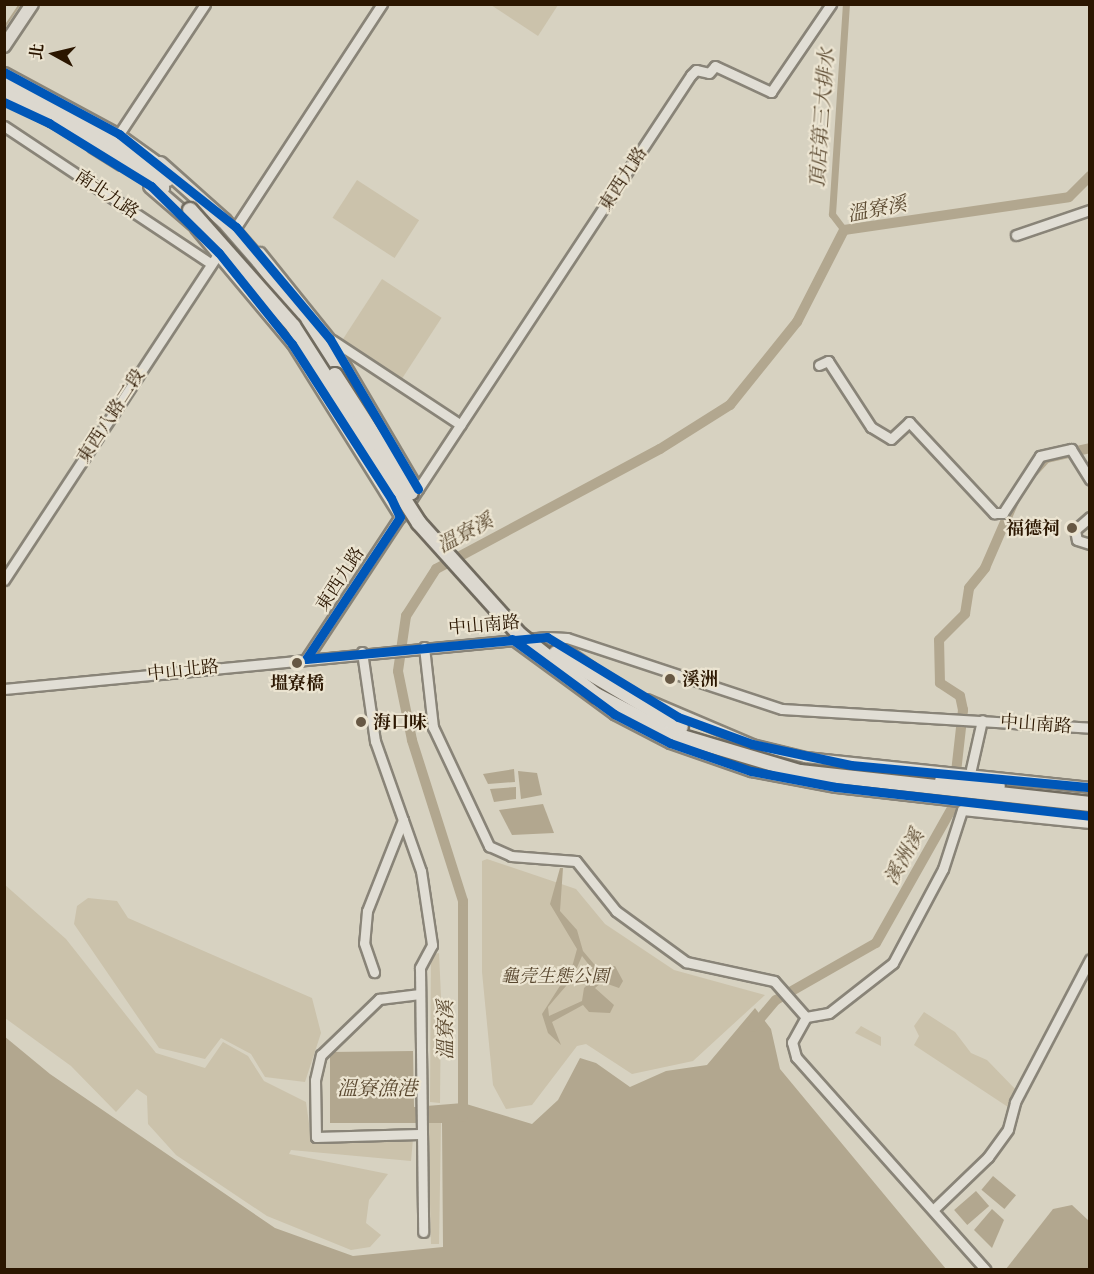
<!DOCTYPE html>
<html>
<head>
<meta charset="utf-8">
<style>
  body { margin:0 }
  #map { position:relative; width:1094px; height:1274px; overflow:hidden; background:#d7d2c1; font-family:"Libre Caslon Text","Noto Serif TC",serif }
  div>[style] { position:absolute }
  [style*='--x'] { left:calc(var(--x)*1px); top:calc(var(--y)*1px); width:calc(var(--w)*1px); rotate:calc(var(--a)*1deg) }
  .green>* { inset:0; background:#cbc2ab; transform-origin:0 0 }
  .water>* { inset:0; background:#b2a78f; transform-origin:0 0 }
  .stream>* { height:1.5px; margin:-0.75px; padding:0 0.75px; transform-origin:0.75px; border-radius:0.75px; background:#b2a78f }
  .canal>* { height:7px; margin:-3.5px; padding:0 3.5px; transform-origin:3.5px; border-radius:3.5px; background:#b2a78f }
  .river>* { height:10px; margin:-5px; padding:0 5px; transform-origin:5px; border-radius:5px; background:#b2a78f }
  .roads { filter:drop-shadow(2px 0 #898478) drop-shadow(-2px 0 #898478) drop-shadow(0 2px #898478) drop-shadow(0 -2px #898478) }
  .minor>* { height:9px; margin:-4.5px; padding:0 4.5px; transform-origin:4.5px; border-radius:4.5px; background:#e1ded5 }
  .major>* { height:12px; margin:-6px; padding:0 6px; transform-origin:6px; border-radius:6px; background:#dcd8cf }
  .highway>* { height:14px; margin:-7px; padding:0 7px; transform-origin:7px; border-radius:7px; background:#dcd8cf }
  .bridges { filter:drop-shadow(2px 0 #716b5f) drop-shadow(-2px 0 #716b5f) drop-shadow(0 2px #716b5f) drop-shadow(0 -2px #716b5f) }
  .highway-bridge>* { height:14px; margin:-7px; padding:0 7px; transform-origin:7px; border-radius:7px; background:#dcd8cf }
  .cycleway>* { height:9px; margin:-4.5px; padding:0 4.5px; transform-origin:4.5px; border-radius:4.5px; background:#0057b8 }
  .dots>* { width:16px; height:16px; translate:-50% -50%; box-sizing:border-box; border:3px solid #ebe4d1; border-radius:50% }
  span { translate:-50% -50%; white-space:nowrap; text-align:center; line-height:1.15; -webkit-text-stroke:4.5px #ebe4d1; paint-order:stroke }
  .street-label { font-size:18px; color:#2b1600 }
  .poi-label { font-size:18px; color:#2b1600; font-weight:700 }
  .right { translate:-100% -50%; text-align:right }
  .left { translate:0 -50%; text-align:left }
  .park-label { font-size:18px; color:#58462e; font-style:italic }
  .water-label { font-size:20px; color:#5b4930; font-style:italic }
  .frame { position:absolute; inset:0; border:6px solid #2b1600; pointer-events:none }
  .north { position:absolute; left:24px; top:24px; width:60px; height:60px; -webkit-text-stroke:4px #ebe4d1; paint-order:stroke; rotate:278deg; font-size:16px; font-weight:700; line-height:24px; text-align:center; color:#2b1600 }
  .north::after { content:''; display:block; margin:auto; width:21px; height:27px; background:#2b1600; clip-path:polygon(50% 0,100% 100%,50% 72%,0 100%) }
</style>
</head>
<body>
<div id="map">
  <div class="green">
    <i style="clip-path:polygon(491px 5px,558px 5px,538px 36px)"></i>
    <i style="left:357px;top:180px;width:74px;height:45px;rotate:33deg"></i>
    <i style="left:382px;top:279px;width:71px;height:73px;rotate:33deg"></i>
    <i style="clip-path:polygon(487px 859px,576px 889px,605px 924px,674px 970px,765px 995px,693px 1061px,632px 1074px,586px 1044px,577px 1046px,532px 1105px,506px 1109px,493px 1085px,482px 972px,482px 861px)"></i>
    <i style="clip-path:polygon(4px 884px,66px 939px,156px 1053px,205px 1068px,223px 1042px,248px 1056px,264px 1081px,306px 1102px,311px 1138px,413px 1139px,411px 1161px,291px 1150px,289px 1154px,388px 1174px,369px 1200px,366px 1223px,381px 1235px,370px 1247px,351px 1250px,267px 1216px,176px 1155px,148px 1124px,147px 1096px,137px 1089px,116px 1112px,71px 1066px,5px 1018px)"></i>
    <i style="clip-path:polygon(88px 898px,117px 901px,128px 918px,312px 998px,321px 1033px,305px 1082px,265px 1077px,251px 1054px,221px 1038px,205px 1059px,159px 1048px,74px 924px,77px 906px)"></i>
    <i style="clip-path:polygon(439px 953px,441px 997px,440px 1103px,430px 1102px,431px 955px)"></i>
    <i style="clip-path:polygon(924px 1012px,955px 1032px,971px 1053px,987px 1060px,1018px 1092px,1011px 1109px,914px 1045px,919px 1036px,914px 1026px)"></i>
    <i style="clip-path:polygon(861px 1026px,881px 1037px,881px 1046px,855px 1033px)"></i>
    <i style="clip-path:polygon(428px 1123px,441px 1123px,439px 1244px,431px 1244px)"></i>
  </div>
  <div class="water">
    <i style="clip-path:polygon(514px 769px,515px 782px,488px 784px,483px 774px)"></i>
    <i style="clip-path:polygon(518px 771px,537px 773px,542px 795px,521px 799px)"></i>
    <i style="clip-path:polygon(516px 787px,516px 799px,494px 802px,490px 789px)"></i>
    <i style="clip-path:polygon(543px 804px,554px 833px,512px 835px,499px 810px)"></i>
    <i style="clip-path:polygon(evenodd,560px 868px,563px 868px,560px 911px,577px 930px,583px 951px,599px 970px,615px 966px,623px 981px,619px 988px,602px 982px,595px 988px,614px 1005px,610px 1013px,589px 1012px,583px 1005px,552px 1022px,561px 1045px,548px 1033px,542px 1014px,572px 967px,577px 949px,550px 904px,560px 868px,582px 956px,597px 975px,584px 988px,582px 1001px,549px 1016px,548px 1007px,572px 979px,582px 956px)"></i>
    <i style="clip-path:polygon(755px 1008px,771px 1029px,780px 1069px,946px 1269px,5px 1269px,4px 1036px,50px 1074px,275px 1228px,353px 1256px,443px 1247px,442px 1123px,330px 1123px,330px 1052px,413px 1051px,414px 1107px,463px 1103px,532px 1124px,558px 1100px,580px 1058px,596px 1063px,630px 1087px,666px 1071px,707px 1065px)"></i>
    <i style="left:993px;top:1176px;width:30px;height:18px;rotate:40deg"></i>
    <i style="left:976px;top:1191px;width:20px;height:29px;rotate:49deg"></i>
    <i style="clip-path:polygon(1072px 1205px,1089px 1221px,1089px 1269px,1006px 1269px,1053px 1209px)"></i>
    <i style="clip-path:polygon(992px 1209px,1004px 1220px,992px 1248px,974px 1230px)"></i>
  </div>
  <div class="stream">
    <i style="--x:1090;--y:9;--w:29;--a:90"></i>
    <i style="--x:4;--y:28;--w:29;--a:-56"></i>
  </div>
  <div class="canal">
    <i style="--x:844;--y:230;--w:20;--a:-127"></i>
    <i style="--x:832;--y:214;--w:210;--a:-86.2"></i>
  </div>
  <div class="river">
    <i style="--x:1028;--y:478;--w:27;--a:-48"></i>
    <i style="--x:1046;--y:458;--w:45;--a:-12.8"></i>
    <i style="--x:753;--y:1027;--w:35;--a:-50"></i>
    <i style="--x:776;--y:1000;--w:115;--a:-29.7"></i>
    <i style="--x:876;--y:943;--w:155;--a:-60.6"></i>
    <i style="--x:952;--y:808;--w:99;--a:-83.6"></i>
    <i style="--x:963;--y:710;--w:14;--a:-102"></i>
    <i style="--x:960;--y:696;--w:24;--a:-147"></i>
    <i style="--x:940;--y:683;--w:43;--a:-91.3"></i>
    <i style="--x:939;--y:640;--w:37;--a:-45"></i>
    <i style="--x:965;--y:614;--w:26;--a:-81"></i>
    <i style="--x:969;--y:588;--w:26;--a:-51"></i>
    <i style="--x:985;--y:568;--w:75;--a:-66.5"></i>
    <i style="--x:463;--y:1117;--w:216;--a:-90"></i>
    <i style="--x:463;--y:901;--w:169;--a:-107.6"></i>
    <i style="--x:412;--y:740;--w:70;--a:-101.5"></i>
    <i style="--x:398;--y:671;--w:56;--a:-81.7"></i>
    <i style="--x:406;--y:616;--w:56;--a:-57.4"></i>
    <i style="--x:436;--y:569;--w:254;--a:-28.2"></i>
    <i style="--x:660;--y:449;--w:83;--a:-32.2"></i>
    <i style="--x:730;--y:405;--w:107;--a:-51.1"></i>
    <i style="--x:797;--y:322;--w:103;--a:-62.9"></i>
    <i style="--x:844;--y:230;--w:227;--a:-8.3"></i>
    <i style="--x:1069;--y:197;--w:30;--a:-45"></i>
  </div>
  <div class="roads">
    <div class="minor">
      <i style="--x:4;--y:72;--w:131;--a:28.3"></i>
      <i style="--x:119;--y:134;--w:57;--a:35.7"></i>
      <i style="--x:4;--y:126;--w:247;--a:33.6"></i>
      <i style="--x:119;--y:134;--w:156;--a:-56.5"></i>
      <i style="--x:92;--y:147;--w:34;--a:32"></i>
      <i style="--x:236;--y:227;--w:267;--a:-56.8"></i>
      <i style="--x:195;--y:228;--w:151;--a:50.1"></i>
      <i style="--x:292;--y:344;--w:204;--a:58"></i>
      <i style="--x:1016;--y:235;--w:78;--a:-18.7"></i>
      <i style="--x:260;--y:252;--w:112;--a:51.2"></i>
      <i style="--x:330;--y:339;--w:174;--a:59.6"></i>
      <i style="--x:332;--y:340;--w:154;--a:33.4"></i>
      <i style="--x:819;--y:365;--w:10;--a:-24"></i>
      <i style="--x:828;--y:361;--w:79;--a:56.9"></i>
      <i style="--x:871;--y:427;--w:23;--a:31"></i>
      <i style="--x:891;--y:439;--w:25;--a:-43"></i>
      <i style="--x:909;--y:422;--w:125;--a:47"></i>
      <i style="--x:994;--y:513;--w:9;--a:0"></i>
      <i style="--x:1003;--y:513;--w:68;--a:-57"></i>
      <i style="--x:1040;--y:456;--w:32;--a:-13"></i>
      <i style="--x:1071;--y:449;--w:36;--a:58"></i>
      <i style="--x:1090;--y:517;--w:20;--a:139"></i>
      <i style="--x:1075;--y:530;--w:10;--a:79"></i>
      <i style="--x:1077;--y:540;--w:14;--a:17"></i>
      <i style="--x:4;--y:580;--w:391;--a:-56.7"></i>
      <i style="--x:549;--y:638;--w:52;--a:34.9"></i>
      <i style="--x:512;--y:639;--w:127;--a:36.3"></i>
      <i style="--x:614;--y:714;--w:63;--a:27.4"></i>
      <i style="--x:670;--y:743;--w:86;--a:19.1"></i>
      <i style="--x:751;--y:771;--w:86;--a:10.7"></i>
      <i style="--x:836;--y:787;--w:256;--a:6.5"></i>
      <i style="--x:424;--y:647;--w:81;--a:83.6"></i>
      <i style="--x:433;--y:727;--w:132;--a:64.8"></i>
      <i style="--x:489;--y:846;--w:24;--a:24"></i>
      <i style="--x:511;--y:856;--w:65;--a:4.4"></i>
      <i style="--x:576;--y:861;--w:64;--a:51.3"></i>
      <i style="--x:616;--y:911;--w:87;--a:36.1"></i>
      <i style="--x:686;--y:962;--w:90;--a:12.2"></i>
      <i style="--x:774;--y:981;--w:48;--a:48.4"></i>
      <i style="--x:806;--y:1017;--w:29;--a:119"></i>
      <i style="--x:792;--y:1042;--w:16;--a:75"></i>
      <i style="--x:796;--y:1057;--w:285;--a:48.3"></i>
      <i style="--x:362;--y:652;--w:90;--a:81.7"></i>
      <i style="--x:375;--y:741;--w:84;--a:70.5"></i>
      <i style="--x:403;--y:820;--w:98;--a:111.6"></i>
      <i style="--x:367;--y:911;--w:32;--a:95"></i>
      <i style="--x:364;--y:943;--w:31;--a:71"></i>
      <i style="--x:306;--y:659;--w:699;--a:-56.61"></i>
      <i style="--x:691;--y:75;--w:7;--a:-45"></i>
      <i style="--x:696;--y:70;--w:13;--a:13"></i>
      <i style="--x:709;--y:73;--w:9;--a:-49"></i>
      <i style="--x:715;--y:66;--w:62;--a:24.9"></i>
      <i style="--x:771;--y:92;--w:107;--a:-55.7"></i>
      <i style="--x:4;--y:689;--w:545;--a:-5.47"></i>
      <i style="--x:547;--y:637;--w:20;--a:3"></i>
      <i style="--x:567;--y:638;--w:226;--a:18.3"></i>
      <i style="--x:782;--y:709;--w:309;--a:3.5"></i>
      <i style="--x:646;--y:699;--w:115;--a:23"></i>
      <i style="--x:752;--y:744;--w:55;--a:13.8"></i>
      <i style="--x:805;--y:757;--w:287;--a:6"></i>
      <i style="--x:971;--y:769;--w:50;--a:-77.3"></i>
      <i style="--x:403;--y:820;--w:54;--a:70.6"></i>
      <i style="--x:421;--y:871;--w:75;--a:81.5"></i>
      <i style="--x:432;--y:945;--w:26;--a:118"></i>
      <i style="--x:420;--y:968;--w:264;--a:89.3"></i>
      <i style="--x:806;--y:1017;--w:23;--a:-10"></i>
      <i style="--x:829;--y:1013;--w:81;--a:-38"></i>
      <i style="--x:893;--y:963;--w:106;--a:-62"></i>
      <i style="--x:943;--y:869;--w:62;--a:-72.1"></i>
      <i style="--x:962;--y:810;--w:129;--a:5.8"></i>
      <i style="--x:419;--y:1134;--w:103;--a:178.3"></i>
      <i style="--x:316;--y:1137;--w:57;--a:-91"></i>
      <i style="--x:315;--y:1080;--w:26;--a:-77"></i>
      <i style="--x:321;--y:1055;--w:81;--a:-44"></i>
      <i style="--x:379;--y:999;--w:41;--a:-7"></i>
      <i style="--x:934;--y:1209;--w:75;--a:-43.9"></i>
      <i style="--x:988;--y:1157;--w:34;--a:-54"></i>
      <i style="--x:1008;--y:1129;--w:28;--a:-75"></i>
      <i style="--x:1015;--y:1102;--w:161;--a:-62.3"></i>
    </div>
    <div class="major">
      <i style="--x:4;--y:46;--w:50;--a:-56.3"></i>
    </div>
    <div class="highway">
      <i style="--x:4;--y:82;--w:126;--a:28.4"></i>
      <i style="--x:115;--y:142;--w:64;--a:35.4"></i>
      <i style="--x:4;--y:94;--w:119;--a:27.6"></i>
      <i style="--x:109;--y:149;--w:66;--a:36.3"></i>
      <i style="--x:160;--y:164;--w:86;--a:41.7"></i>
      <i style="--x:224;--y:221;--w:53;--a:48.8"></i>
      <i style="--x:259;--y:261;--w:78;--a:52.3"></i>
      <i style="--x:307;--y:323;--w:70;--a:58.3"></i>
      <i style="--x:151;--y:186;--w:67;--a:40.8"></i>
    </div>
  </div>
  <div class="bridges">
    <div class="highway-bridge">
      <i style="--x:190;--y:210;--w:155;--a:48.4"></i>
      <i style="--x:293;--y:326;--w:234;--a:57.4"></i>
      <i style="--x:419;--y:523;--w:151;--a:48"></i>
      <i style="--x:520;--y:635;--w:97;--a:38.3"></i>
      <i style="--x:596;--y:695;--w:82;--a:27.5"></i>
      <i style="--x:669;--y:733;--w:137;--a:16.6"></i>
      <i style="--x:800;--y:772;--w:292;--a:6.3"></i>
      <i style="--x:335;--y:375;--w:140;--a:57.2"></i>
      <i style="--x:556;--y:653;--w:145;--a:30.6"></i>
      <i style="--x:942;--y:781;--w:56;--a:5.1"></i>
    </div>
  </div>
  <div class="cycleway">
    <i style="--x:4;--y:72;--w:131;--a:28.3"></i>
    <i style="--x:119;--y:134;--w:149;--a:38.5"></i>
    <i style="--x:236;--y:227;--w:146;--a:50"></i>
    <i style="--x:330;--y:339;--w:174;--a:59.6"></i>
    <i style="--x:4;--y:102;--w:50;--a:25"></i>
    <i style="--x:49;--y:123;--w:120;--a:31.7"></i>
    <i style="--x:151;--y:186;--w:95;--a:44.6"></i>
    <i style="--x:219;--y:253;--w:117;--a:51.3"></i>
    <i style="--x:292;--y:344;--w:183;--a:57.3"></i>
    <i style="--x:391;--y:498;--w:21;--a:65"></i>
    <i style="--x:400;--y:517;--w:170;--a:123.5"></i>
    <i style="--x:512;--y:639;--w:127;--a:36.3"></i>
    <i style="--x:614;--y:714;--w:63;--a:27.4"></i>
    <i style="--x:670;--y:743;--w:86;--a:19.1"></i>
    <i style="--x:751;--y:771;--w:86;--a:10.7"></i>
    <i style="--x:836;--y:787;--w:256;--a:6.5"></i>
    <i style="--x:306;--y:659;--w:242;--a:-5.2"></i>
    <i style="--x:547;--y:637;--w:153;--a:31.4"></i>
    <i style="--x:678;--y:717;--w:79;--a:20"></i>
    <i style="--x:752;--y:744;--w:101;--a:12"></i>
    <i style="--x:851;--y:765;--w:240;--a:5.3"></i>
  </div>
  <div class="dots">
    <i style="left:1072px;top:528px;background:#675844"></i>
    <i style="left:297px;top:663px;background:#675844"></i>
    <i style="left:670px;top:679px;background:#675844"></i>
    <i style="left:361px;top:722px;background:#675844"></i>
  </div>
  <div class="street-label">
    <span style="left:623px;top:179px;rotate:-57deg">東西九路</span>
    <span style="left:107px;top:194px;rotate:34deg">南北九路</span>
    <span style="left:111px;top:416px;rotate:-57deg">東西八路二段</span>
    <span style="left:340px;top:579px;rotate:-57deg">東西九路</span>
    <span style="left:484px;top:625px;rotate:-5deg">中山南路</span>
    <span style="left:183px;top:670px;rotate:-6deg">中山北路</span>
    <span style="left:1036px;top:724px;rotate:4deg">中山南路</span>
  </div>
  <div class="poi-label">
    <span class="right" style="left:1060px;top:528px">福德祠</span>
    <span class="left" style="left:682px;top:679px">溪洲</span>
    <span style="left:297px;top:683px">塭寮橋</span>
    <span class="left" style="left:373px;top:722px">海口味</span>
  </div>
  <div class="park-label">
    <span style="left:555px;top:976px">龜壳生態公園</span>
  </div>
  <div class="water-label">
    <span style="left:822px;top:118px;rotate:-86deg">頂店第三大排水</span>
    <span style="left:877px;top:209px;rotate:-11deg">溫寮溪</span>
    <span style="left:465px;top:533px;rotate:-28deg">溫寮溪</span>
    <span style="left:904px;top:857px;rotate:-61deg">溪洲溪</span>
    <span style="left:445px;top:1030px;rotate:-90deg">溫寮溪</span>
    <span style="left:377px;top:1088px">溫寮漁港</span>
  </div>
  <div class="frame"></div>
  <div class="north">北</div>
</div>
</body>
</html>
